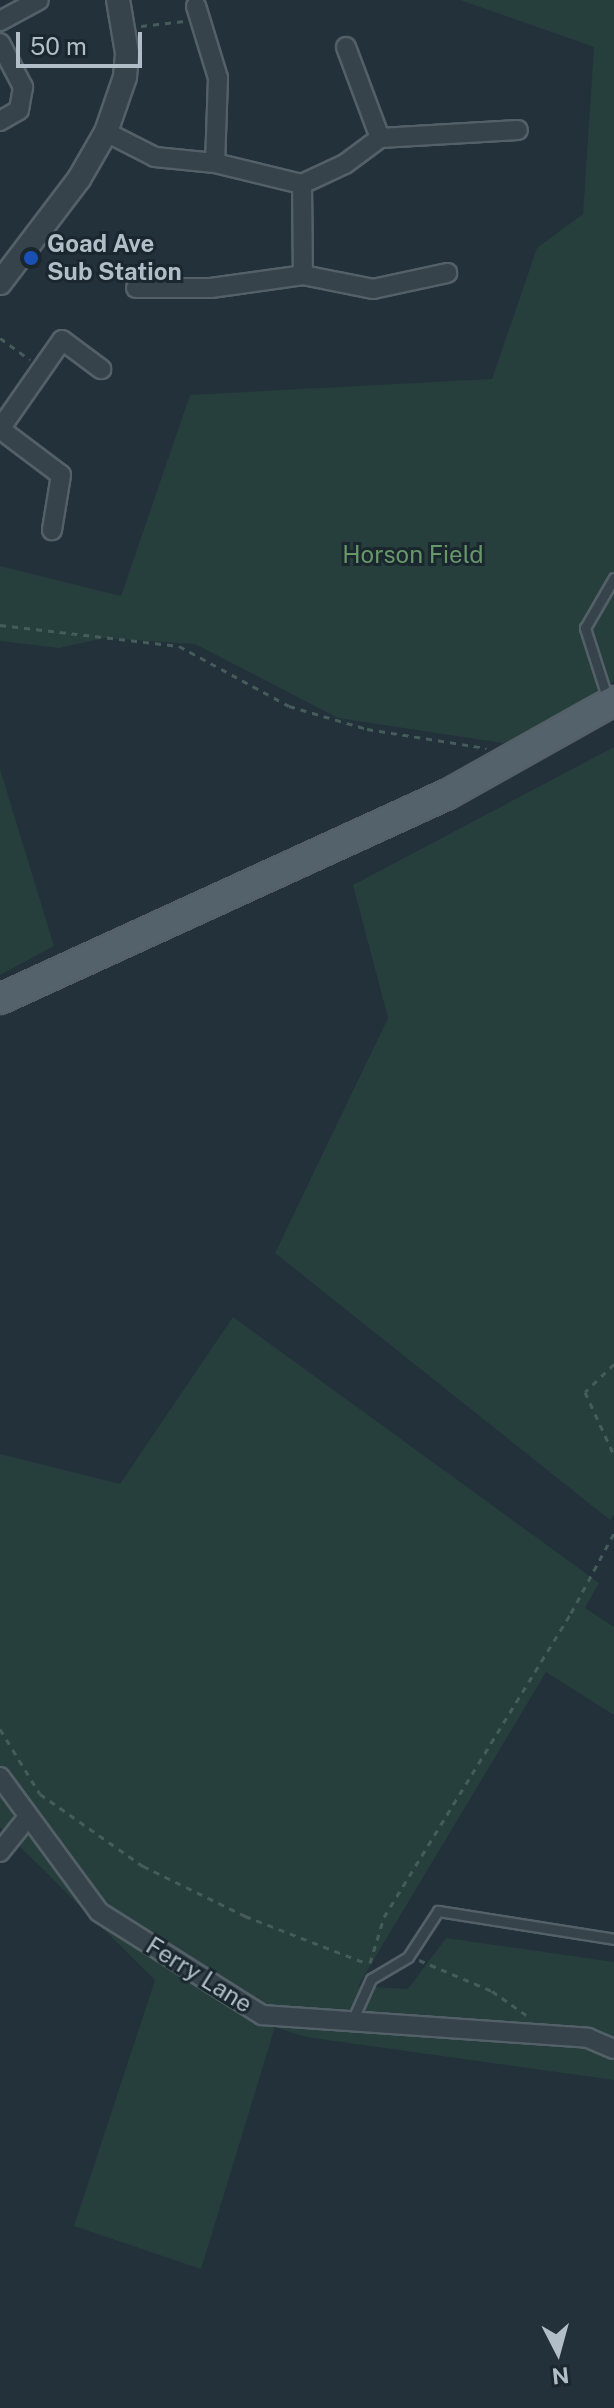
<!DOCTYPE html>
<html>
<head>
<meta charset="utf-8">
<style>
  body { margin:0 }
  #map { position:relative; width:614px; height:2408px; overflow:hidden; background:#22313a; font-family:"Public Sans",sans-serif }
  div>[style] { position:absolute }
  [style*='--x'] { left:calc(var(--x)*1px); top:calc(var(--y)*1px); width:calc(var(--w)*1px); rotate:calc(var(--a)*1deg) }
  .green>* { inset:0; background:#273f3c }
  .path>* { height:3px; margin-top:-1.5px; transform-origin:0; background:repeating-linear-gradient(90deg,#465c5a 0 6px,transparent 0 12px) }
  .roads { filter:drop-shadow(2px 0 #546068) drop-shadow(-2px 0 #546068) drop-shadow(0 2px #546068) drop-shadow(0 -2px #546068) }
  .service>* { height:9px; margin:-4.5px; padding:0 4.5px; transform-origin:4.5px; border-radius:4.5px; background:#36434b }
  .minor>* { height:18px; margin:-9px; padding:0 9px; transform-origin:9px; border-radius:9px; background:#36434b }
  .tertiary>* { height:22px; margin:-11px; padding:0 11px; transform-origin:11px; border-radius:11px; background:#36434b }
  .primary>* { height:28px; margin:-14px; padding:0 14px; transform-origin:14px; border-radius:14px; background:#54626b }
  .dots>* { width:22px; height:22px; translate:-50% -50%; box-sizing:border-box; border:4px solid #1b272f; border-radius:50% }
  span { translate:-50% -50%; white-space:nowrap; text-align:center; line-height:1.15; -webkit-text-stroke:6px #1b272f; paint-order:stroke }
  .poi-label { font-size:24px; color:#b1bec7; font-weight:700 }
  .left { translate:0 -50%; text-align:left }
  .park-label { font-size:24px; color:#68976a }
  .street-label { font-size:24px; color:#b1bec7 }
  .north { position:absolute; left:518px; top:2312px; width:80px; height:80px; -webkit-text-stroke:6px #1b272f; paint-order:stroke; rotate:174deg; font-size:22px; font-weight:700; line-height:32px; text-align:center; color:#b1bec7 }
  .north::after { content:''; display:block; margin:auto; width:28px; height:36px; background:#b1bec7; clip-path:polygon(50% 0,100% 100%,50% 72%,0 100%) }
  .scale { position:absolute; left:16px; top:32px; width:126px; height:36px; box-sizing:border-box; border:4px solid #b1bec7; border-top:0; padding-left:10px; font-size:24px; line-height:28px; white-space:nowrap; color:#b1bec7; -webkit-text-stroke:6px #1b272f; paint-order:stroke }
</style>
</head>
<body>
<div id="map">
  <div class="green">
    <i style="clip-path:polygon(460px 0,614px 0,614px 681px,509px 744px,338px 718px,195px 644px,105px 638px,59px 648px,0 641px,0 566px,121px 596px,190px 395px,492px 379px,537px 248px,583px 214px,594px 47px)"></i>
    <i style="clip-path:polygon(614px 747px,614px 1515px,610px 1520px,275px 1253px,388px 1018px,353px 885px)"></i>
    <i style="clip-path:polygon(0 769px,54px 946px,0 975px)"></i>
    <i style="clip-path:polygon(233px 1317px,599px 1583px,585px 1608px,614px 1627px,614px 1715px,546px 1672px,358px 1986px,408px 1989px,446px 1938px,614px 1962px,614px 2080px,306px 2037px,275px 2027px,201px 2269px,74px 2226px,155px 1980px,0 1827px,0 1454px,120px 1484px)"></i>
  </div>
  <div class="path">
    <i style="--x:141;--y:26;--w:44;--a:-6.5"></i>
    <i style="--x:0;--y:338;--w:37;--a:36"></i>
    <i style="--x:0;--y:625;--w:180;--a:6.7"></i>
    <i style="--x:179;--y:646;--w:125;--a:28.6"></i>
    <i style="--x:289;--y:706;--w:81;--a:16.4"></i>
    <i style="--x:367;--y:729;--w:121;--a:9.1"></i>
    <i style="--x:614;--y:1364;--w:40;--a:136"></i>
    <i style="--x:585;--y:1392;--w:69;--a:65.3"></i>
    <i style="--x:0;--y:1729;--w:76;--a:58.4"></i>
    <i style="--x:40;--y:1794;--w:126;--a:35"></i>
    <i style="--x:143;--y:1866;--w:114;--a:26.1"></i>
    <i style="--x:245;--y:1916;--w:132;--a:21.3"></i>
    <i style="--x:419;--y:1960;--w:79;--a:23"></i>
    <i style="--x:492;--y:1991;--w:45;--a:35.1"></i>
    <i style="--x:370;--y:1963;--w:48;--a:-73.1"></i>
    <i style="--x:384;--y:1917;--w:357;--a:-58.4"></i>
    <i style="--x:571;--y:1613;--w:91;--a:-61.7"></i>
  </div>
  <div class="roads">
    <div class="service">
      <i style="--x:608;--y:700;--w:76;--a:-107.7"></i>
      <i style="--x:585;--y:628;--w:58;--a:-59.9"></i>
      <i style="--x:352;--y:2021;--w:46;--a:-65.7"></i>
      <i style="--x:371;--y:1979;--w:43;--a:-30.7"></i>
      <i style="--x:408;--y:1957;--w:55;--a:-56.9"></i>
      <i style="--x:438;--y:1911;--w:178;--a:9"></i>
    </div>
    <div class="minor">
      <i style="--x:196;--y:6;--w:75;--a:73"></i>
      <i style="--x:218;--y:78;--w:85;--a:92"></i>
      <i style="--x:0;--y:21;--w:44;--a:-28.3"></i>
      <i style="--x:0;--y:43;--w:50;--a:62.4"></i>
      <i style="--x:23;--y:87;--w:23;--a:100"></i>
      <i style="--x:19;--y:110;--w:22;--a:150"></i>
      <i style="--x:346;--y:47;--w:97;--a:69.5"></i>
      <i style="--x:106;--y:132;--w:55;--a:27"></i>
      <i style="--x:155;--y:157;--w:60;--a:5.7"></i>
      <i style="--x:215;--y:163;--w:89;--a:13.6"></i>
      <i style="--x:302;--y:184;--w:47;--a:-24.9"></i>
      <i style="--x:345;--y:164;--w:44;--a:-36.6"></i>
      <i style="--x:380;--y:138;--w:138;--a:-3.3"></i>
      <i style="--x:302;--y:184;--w:91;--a:89.4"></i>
      <i style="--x:136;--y:288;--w:75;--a:0"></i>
      <i style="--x:211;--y:288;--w:93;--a:-8"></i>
      <i style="--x:303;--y:275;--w:71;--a:11.3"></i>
      <i style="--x:373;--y:289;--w:76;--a:-12.2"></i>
      <i style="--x:0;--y:429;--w:108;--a:-55.1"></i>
      <i style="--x:62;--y:340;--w:49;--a:36.6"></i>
      <i style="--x:0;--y:429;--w:76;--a:37"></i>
      <i style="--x:61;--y:475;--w:56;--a:99.3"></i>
      <i style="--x:0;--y:1777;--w:167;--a:53.7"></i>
      <i style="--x:99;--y:1912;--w:193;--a:32.3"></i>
      <i style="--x:262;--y:2015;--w:327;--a:4"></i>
      <i style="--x:588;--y:2038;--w:28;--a:23"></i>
      <i style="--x:0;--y:1852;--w:43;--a:-51.5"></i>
    </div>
    <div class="tertiary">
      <i style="--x:0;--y:283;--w:131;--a:-52.8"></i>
      <i style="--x:79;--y:179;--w:54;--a:-60.1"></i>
      <i style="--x:106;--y:132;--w:58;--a:-70.9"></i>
      <i style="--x:125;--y:77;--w:24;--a:-85"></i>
      <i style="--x:127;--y:53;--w:54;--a:-99.6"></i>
    </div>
    <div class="primary">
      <i style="--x:0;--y:999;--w:493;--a:-24.6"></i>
      <i style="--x:448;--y:794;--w:190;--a:-29.3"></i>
    </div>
  </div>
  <div class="dots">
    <i style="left:31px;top:258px;background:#1a4fb4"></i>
  </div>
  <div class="poi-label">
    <span class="left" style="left:47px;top:258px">Goad Ave<br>Sub Station</span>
  </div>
  <div class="park-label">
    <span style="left:413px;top:555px">Horson Field</span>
  </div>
  <div class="street-label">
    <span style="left:199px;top:1975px;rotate:32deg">Ferry Lane</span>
  </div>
  <div class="north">N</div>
  <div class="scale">50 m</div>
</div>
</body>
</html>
